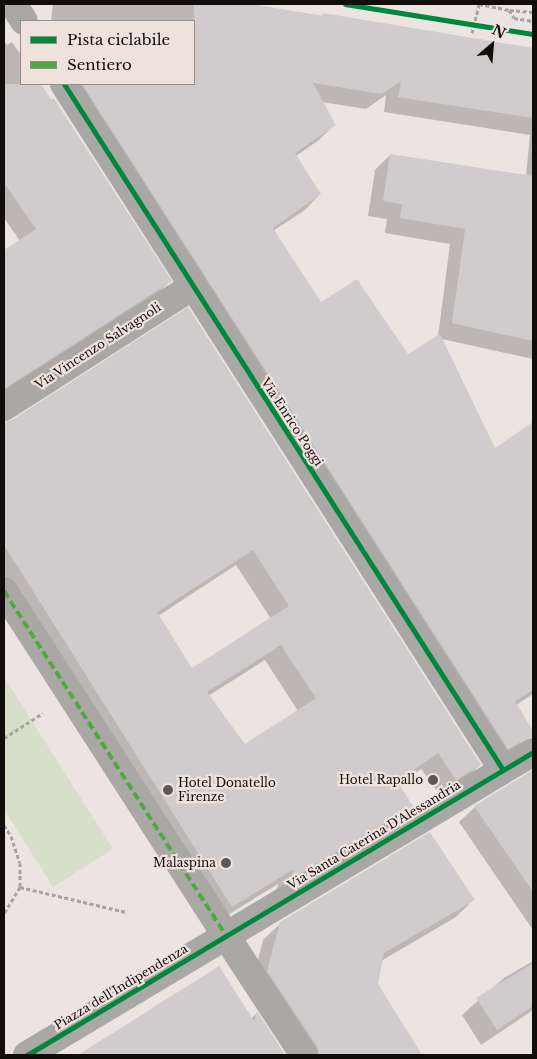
<!DOCTYPE html>
<html>
<head>
<meta charset="utf-8">
<style>
  body { margin:0 }
  #map { position:relative; width:537px; height:1059px; overflow:hidden; background:#ebe4e1; font-family:"Libre Baskerville",serif }
  div>[style] { position:absolute }
  [style*='--x'] { left:calc(var(--x)*1px); top:calc(var(--y)*1px); width:calc(var(--w)*1px); rotate:calc(var(--a)*1deg) }
  .green>* { inset:0; background:#d7dec9 }
  .shadow>* { inset:0; background:#0003 }
  .building>* { inset:0; background:#d0cccd }
  .path>* { height:3px; margin-top:-1.5px; transform-origin:0; background:repeating-linear-gradient(90deg,#a6a3a1 0 4px,transparent 0 6.5px) }
  .pedestrian>* { height:28px; margin:-14px; padding:0 14px; transform-origin:14px; border-radius:14px; background:#aaa8a5 }
  .minor>* { height:28px; margin:-14px; padding:0 14px; transform-origin:14px; border-radius:14px; background:#aaa8a5 }
  .quiet>* { height:4px; margin-top:-2px; transform-origin:0; background:repeating-linear-gradient(90deg,#51a841 0 8px,transparent 0 12px) }
  .cycleway>* { height:5px; margin:-2.5px; padding:0 2.5px; transform-origin:2.5px; border-radius:2.5px; background:#00873e }
  .dots>* { width:14px; height:14px; translate:-50% -50%; box-sizing:border-box; border:2px solid #efe2dd; border-radius:50% }
  span { translate:-50% -50%; white-space:nowrap; text-align:center; line-height:1.15; -webkit-text-stroke:4.5px #efe2dd; paint-order:stroke }
  .street-label { font-size:12px; color:#110d0b }
  .poi-label { font-size:12px; color:#110d0b }
  .right { translate:-100% -50%; text-align:right }
  .left { translate:0 -50%; text-align:left }
  .frame { position:absolute; inset:0; border:5px solid #110d0b; pointer-events:none }
  .legend { position:absolute; left:20px; top:20px; width:175px; height:65px; box-sizing:border-box; background:#efe2dd; border:1px solid #968d89; margin:0; padding:6px 9px; list-style:none; font-size:15px; color:#110d0b }
  .legend li { display:flex; align-items:center; gap:10px; height:25px }
  .legend b { width:25px; border:1px solid #968d89 }
  .north { position:absolute; left:467px; top:20px; width:50px; height:50px; -webkit-text-stroke:4px #efe2dd; paint-order:stroke; rotate:27deg; font-size:14px; font-weight:700; line-height:20px; text-align:center; color:#110d0b }
  .north::after { content:''; display:block; margin:auto; width:18px; height:22px; background:#110d0b; clip-path:polygon(50% 0,100% 100%,50% 72%,0 100%) }
</style>
</head>
<body>
<div id="map">
  <div class="green">
    <i style="clip-path:polygon(4px 677px,113px 849px,53px 887px,4px 809px)"></i>
  </div>
  <div class="shadow">
    <i style="clip-path:polygon(evenodd,53px 4px,248px 4px,533px 50px,533px 359px,442px 339px,494px 449px,533px 424px,533px 694px,516px 705px,526px 738px,511px 753px,492px 763px,55px 85px,42px 85px,43px 84px,194px 84px,194px 21px,51px 21px,53px 4px,386px 95px,384px 112px,530px 135px,526px 176px,390px 155px,375px 170px,368px 216px,387px 219px,385px 233px,450px 244px,438px 337px,408px 355px,321px 304px,273px 231px,305px 210px,320px 194px,296px 156px,319px 140px,334px 125px,322px 102px,366px 109px,386px 95px)"></i>
    <i style="clip-path:polygon(4px 41px,7px 45px,12px 42px,21px 55px,21px 84px,39px 84px,51px 101px,53px 99px,170px 281px,156px 295px,4px 393px,4px 251px,20px 241px,4px 218px)"></i>
    <i style="clip-path:polygon(evenodd,84px 376px,480px 765px,463px 781px,440px 795px,421px 769px,398px 785px,411px 806px,395px 822px,276px 893px,278px 884px,215px 923px,4px 588px,4px 437px,83px 386px,84px 376px,236px 565px,271px 619px,192px 670px,158px 616px,236px 565px,84px 376px,265px 660px,298px 711px,244px 746px,208px 696px,265px 660px)"></i>
    <i style="clip-path:polygon(533px 771px,533px 930px,459px 822px,475px 807px)"></i>
    <i style="clip-path:polygon(473px 900px,456px 917px,381px 961px,376px 985px,420px 1055px,295px 1055px,251px 988px,263px 940px,281px 923px)"></i>
    <i style="clip-path:polygon(533px 961px,533px 1010px,481px 1045px,462px 1015px,504px 978px)"></i>
    <i style="clip-path:polygon(219px 968px,251px 1019px,257px 1013px,284px 1055px,79px 1055px)"></i>
  </div>
  <div class="building">
    <i style="clip-path:polygon(194px 4px,251px 4px,322px 16px,323px 13px,533px 48px,533px 118px,398px 97px,401px 81px,382px 94px,313px 83px,336px 125px,295px 153px,321px 194px,273px 228px,321px 302px,357px 279px,408px 354px,440px 334px,495px 448px,533px 422px,533px 690px,515px 701px,533px 731px,533px 736px,508px 749px,82px 84px,194px 84px)"></i>
    <i style="clip-path:polygon(4px 84px,41px 84px,53px 102px,53px 97px,172px 281px,4px 389px,4px 250px,36px 229px,4px 183px)"></i>
    <i style="clip-path:polygon(390px 154px,533px 176px,533px 341px,452px 323px,465px 229px,400px 218px,402px 204px,383px 201px)"></i>
    <i style="clip-path:polygon(evenodd,188px 307px,481px 765px,456px 780px,438px 753px,397px 781px,413px 806px,291px 879px,294px 869px,232px 907px,4px 545px,4px 422px,12px 420px,188px 307px,253px 550px,289px 606px,192px 668px,157px 612px,253px 550px,188px 307px,281px 645px,316px 698px,245px 744px,207px 692px,281px 645px)"></i>
    <i style="clip-path:polygon(533px 770px,533px 892px,474px 806px)"></i>
    <i style="clip-path:polygon(430px 832px,475px 900px,384px 953px,378px 984px,422px 1055px,319px 1055px,317px 1046px,267px 971px,280px 922px)"></i>
    <i style="clip-path:polygon(533px 963px,533px 1006px,497px 1030px,476px 998px)"></i>
    <i style="clip-path:polygon(219px 966px,254px 1021px,257px 1011px,285px 1055px,78px 1055px)"></i>
  </div>
  <div class="path">
    <i style="--x:533;--y:12;--w:24;--a:-175"></i>
    <i style="--x:509;--y:10;--w:9;--a:58"></i>
    <i style="--x:514;--y:18;--w:19;--a:9"></i>
    <i style="--x:472;--y:33;--w:30;--a:-76"></i>
    <i style="--x:479;--y:4;--w:31;--a:11"></i>
    <i style="--x:4;--y:738;--w:46;--a:-32.7"></i>
    <i style="--x:4;--y:825;--w:13;--a:58"></i>
    <i style="--x:11;--y:836;--w:28;--a:72"></i>
    <i style="--x:20;--y:863;--w:24;--a:90"></i>
    <i style="--x:20;--y:887;--w:31;--a:121"></i>
    <i style="--x:20;--y:887;--w:109;--a:13.3"></i>
  </div>
  <div class="pedestrian">
    <i style="--x:4;--y:591;--w:410;--a:57.2"></i>
  </div>
  <div class="minor">
    <i style="--x:13;--y:4;--w:20;--a:57"></i>
    <i style="--x:64;--y:84;--w:814;--a:57.38"></i>
    <i style="--x:4;--y:407;--w:224;--a:-32.6"></i>
    <i style="--x:226;--y:936;--w:142;--a:56.8"></i>
    <i style="--x:27;--y:1055;--w:590;--a:-30.91"></i>
  </div>
  <div class="quiet">
    <i style="--x:4;--y:591;--w:410;--a:57.2"></i>
  </div>
  <div class="cycleway">
    <i style="--x:345;--y:4;--w:190;--a:9.1"></i>
    <i style="--x:64;--y:84;--w:814;--a:57.38"></i>
    <i style="--x:27;--y:1055;--w:590;--a:-30.91"></i>
  </div>
  <div class="dots">
    <i style="left:433px;top:780px;background:#5d5856"></i>
    <i style="left:168px;top:790px;background:#5d5856"></i>
    <i style="left:226px;top:863px;background:#5d5856"></i>
  </div>
  <div class="street-label">
    <span style="left:98px;top:346px;rotate:-33deg">Via Vincenzo Salvagnoli</span>
    <span style="left:292px;top:422px;rotate:57deg">Via Enrico Poggi</span>
    <span style="left:374px;top:835px;rotate:-31deg">Via Santa Caterina D'Alessandria</span>
    <span style="left:121px;top:987px;rotate:-31deg">Piazza dell'Indipendenza</span>
  </div>
  <div class="poi-label">
    <span class="right" style="left:423px;top:780px">Hotel Rapallo</span>
    <span class="left" style="left:178px;top:790px">Hotel Donatello<br>Firenze</span>
    <span class="right" style="left:216px;top:863px">Malaspina</span>
  </div>
  <div class="frame"></div>
  <ul class="legend">
  <li><b style="height:6px;background:#00873e"></b>Pista ciclabile</li>
  <li><b style="height:6px;background:#51a841"></b>Sentiero</li>
  </ul>
  <div class="north">N</div>
</div>
</body>
</html>
